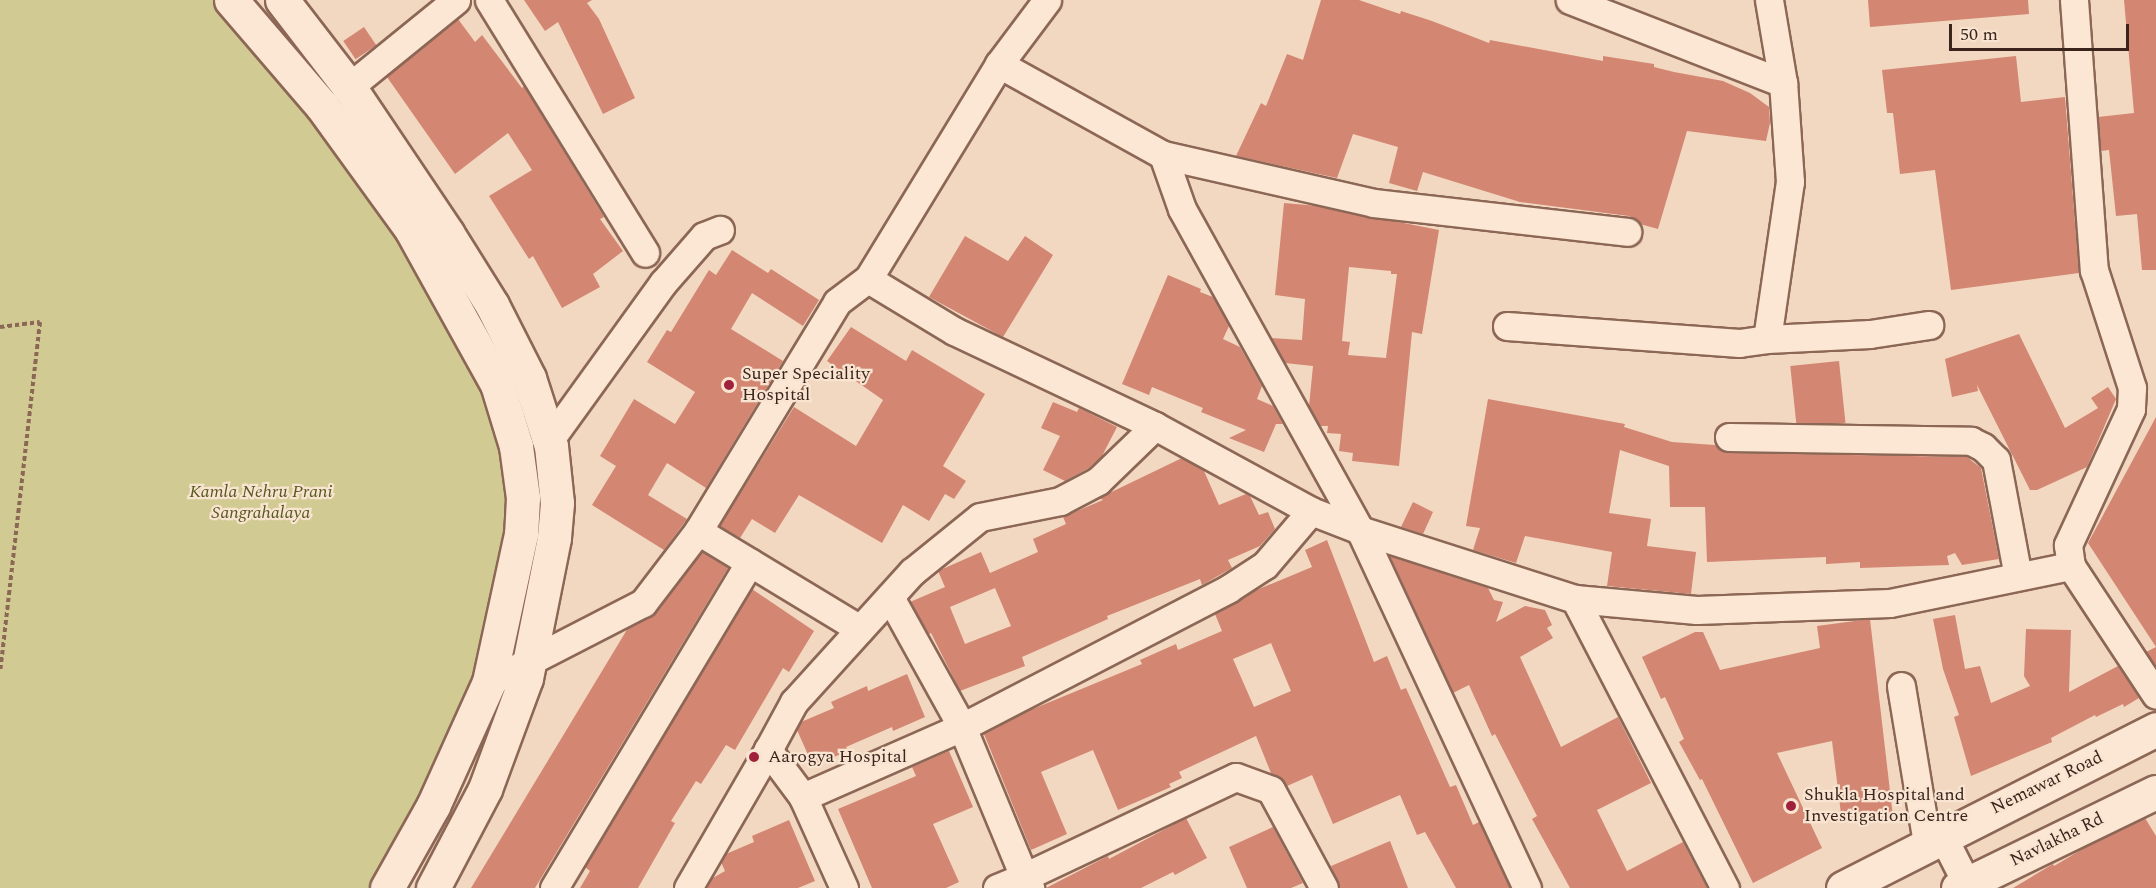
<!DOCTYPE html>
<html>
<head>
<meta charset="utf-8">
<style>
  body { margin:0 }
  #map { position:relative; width:2156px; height:888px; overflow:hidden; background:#f2d8c0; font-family:Spectral,serif }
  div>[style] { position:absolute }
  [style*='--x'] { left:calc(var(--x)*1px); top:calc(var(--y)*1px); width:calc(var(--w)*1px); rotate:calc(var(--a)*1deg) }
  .green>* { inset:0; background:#d1cb93 }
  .building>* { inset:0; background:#d38672; transform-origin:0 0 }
  .path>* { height:4px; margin-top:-2px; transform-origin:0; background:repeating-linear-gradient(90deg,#8c6756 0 4.5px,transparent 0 7.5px) }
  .roads { filter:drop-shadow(2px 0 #8c6756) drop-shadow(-2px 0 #8c6756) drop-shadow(0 2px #8c6756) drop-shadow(0 -2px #8c6756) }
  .minor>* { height:27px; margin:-13.5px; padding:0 13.5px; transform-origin:13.5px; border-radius:13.5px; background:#fce7d4 }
  .secondary>* { height:33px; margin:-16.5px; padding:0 16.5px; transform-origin:16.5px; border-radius:16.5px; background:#fce7d4 }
  .dots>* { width:16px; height:16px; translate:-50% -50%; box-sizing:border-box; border:3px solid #f8e4d0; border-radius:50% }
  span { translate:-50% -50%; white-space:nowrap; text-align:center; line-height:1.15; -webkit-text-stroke:4.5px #f8e4d0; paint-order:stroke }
  .poi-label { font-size:18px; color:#3a241c }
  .left { translate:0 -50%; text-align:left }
  .park-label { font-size:18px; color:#565921; font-style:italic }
  .street-label { font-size:18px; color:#3a241c }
  .scale { position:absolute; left:1949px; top:24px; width:180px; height:27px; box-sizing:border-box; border:3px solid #3a241c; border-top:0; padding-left:8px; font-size:18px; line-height:21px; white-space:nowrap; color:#3a241c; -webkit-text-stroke:4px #f8e4d0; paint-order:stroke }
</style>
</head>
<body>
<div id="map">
  <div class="green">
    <i style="clip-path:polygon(0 0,231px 0,322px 106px,516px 446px,489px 682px,387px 888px,0 888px)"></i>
  </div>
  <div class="building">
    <i style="clip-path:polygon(524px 0,592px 0,587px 3px,599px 19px,635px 98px,603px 114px,558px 22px,545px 31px)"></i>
    <i style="clip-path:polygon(1321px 0,1359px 0,1400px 14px,1401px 11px,1432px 21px,1489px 43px,1490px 40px,1603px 61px,1603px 56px,1635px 61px,1654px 64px,1654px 67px,1674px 72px,1723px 81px,1750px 93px,1769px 107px,1770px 123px,1766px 141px,1687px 131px,1658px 229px,1640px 224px,1629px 216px,1520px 202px,1423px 172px,1417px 191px,1389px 183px,1398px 147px,1353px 134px,1337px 178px,1236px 156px,1261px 103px,1266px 106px,1287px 54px,1303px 60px)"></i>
    <i style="clip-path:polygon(1868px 0,2028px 0,2029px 14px,1870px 27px)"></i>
    <i style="clip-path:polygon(2124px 0,2156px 0,2156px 270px,2142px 270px,2137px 214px,2116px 216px,2109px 150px,2101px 151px,2098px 117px,2134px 113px)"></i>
    <i style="clip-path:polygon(458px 19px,475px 42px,482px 35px,522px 88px,524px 86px,604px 217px,600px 219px,623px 251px,593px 274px,600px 287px,562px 308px,533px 256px,529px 259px,489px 196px,532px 170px,508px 133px,455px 174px,387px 77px)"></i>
    <i style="left:364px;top:27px;width:22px;height:25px;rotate:56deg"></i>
    <i style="clip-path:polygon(2016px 56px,2021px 102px,2065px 97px,2079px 273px,1951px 290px,1935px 170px,1900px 174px,1893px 113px,1887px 113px,1882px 70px)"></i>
    <i style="clip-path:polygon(evenodd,1284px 203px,1318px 206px,1439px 230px,1422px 334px,1412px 332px,1399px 466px,1352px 461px,1353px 453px,1339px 451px,1341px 434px,1327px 433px,1328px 426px,1320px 426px,1309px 406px,1313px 366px,1285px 363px,1271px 338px,1302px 340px,1305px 299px,1275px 295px,1284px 203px,1349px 267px,1391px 271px,1391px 274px,1397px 274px,1386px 358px,1348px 355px,1350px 342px,1342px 341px,1349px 267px)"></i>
    <i style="clip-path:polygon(965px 236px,1008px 261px,1025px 236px,1053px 255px,1003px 337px,929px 297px)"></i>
    <i style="clip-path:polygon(732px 250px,768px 273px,771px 269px,819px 300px,803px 326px,752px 293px,731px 329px,783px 361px,706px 488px,667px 463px,648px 495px,687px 519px,664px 550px,592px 505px,616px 466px,600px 456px,634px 399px,675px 424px,695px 392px,647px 362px,667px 330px,671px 332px,709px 270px,716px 275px)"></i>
    <i style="clip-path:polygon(1168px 275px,1201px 289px,1200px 292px,1213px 297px,1229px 326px,1223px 339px,1240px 347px,1262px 386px,1257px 399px,1273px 406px,1283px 424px,1276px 424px,1264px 452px,1229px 438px,1246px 430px,1201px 412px,1203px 408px,1152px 387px,1149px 395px,1122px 384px)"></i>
    <i style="clip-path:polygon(851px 327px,906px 361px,912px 350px,985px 394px,943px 466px,966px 481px,954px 499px,945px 494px,929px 521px,903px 505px,882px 543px,799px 495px,775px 533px,752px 519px,740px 538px,720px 526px,794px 407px,856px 446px,883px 400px,827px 361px)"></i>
    <i style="clip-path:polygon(2019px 334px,2065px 428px,2098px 408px,2091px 398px,2108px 387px,2116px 399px,2087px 467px,2037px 490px,2030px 490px,1977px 385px,1978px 391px,1952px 397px,1945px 359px)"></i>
    <i style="left:1839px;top:361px;width:62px;height:49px;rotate:84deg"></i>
    <i style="clip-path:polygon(1488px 399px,1625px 424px,1624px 427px,1672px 442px,1715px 445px,1729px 453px,1967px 457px,1981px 468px,1999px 559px,1962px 565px,1955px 553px,1947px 556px,1949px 565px,1860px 568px,1860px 562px,1826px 564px,1826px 557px,1707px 562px,1705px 507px,1670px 507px,1669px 466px,1620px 450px,1609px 513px,1651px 519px,1647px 546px,1696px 552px,1691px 594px,1607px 586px,1612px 552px,1525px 536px,1516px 563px,1473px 550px,1480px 528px,1466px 526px)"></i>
    <i style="clip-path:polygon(1053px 402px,1077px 412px,1079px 408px,1117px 427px,1102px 456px,1089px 468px,1065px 481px,1043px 470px,1060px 436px,1041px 428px)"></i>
    <i style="clip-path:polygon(2156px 417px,2156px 666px,2146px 652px,2156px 647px,2088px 543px)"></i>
    <i style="clip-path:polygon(evenodd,1182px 458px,1204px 471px,1219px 505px,1246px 494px,1250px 496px,1259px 515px,1268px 512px,1275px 529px,1260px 546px,1228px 560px,1232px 568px,1202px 585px,1200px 579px,1107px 616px,1108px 619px,1022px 657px,1025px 666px,960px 691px,931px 633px,929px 634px,910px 602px,945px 587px,938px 571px,981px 552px,990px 573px,1038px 552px,1033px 539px,1066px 524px,1063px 517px,1103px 500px,1099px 498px,1182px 458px,995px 588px,1011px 626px,965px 644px,950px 607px,995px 588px)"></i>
    <i style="clip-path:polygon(1413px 502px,1433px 512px,1423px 534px,1401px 527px)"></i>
    <i style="clip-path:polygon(evenodd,1327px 540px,1374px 662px,1387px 656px,1401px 690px,1406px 688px,1450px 787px,1456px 785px,1473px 825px,1479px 822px,1510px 888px,1456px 888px,1425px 832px,1417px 835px,1400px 795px,1333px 824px,1312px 775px,1287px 786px,1271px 773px,1256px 736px,1179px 772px,1182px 778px,1169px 784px,1171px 787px,1118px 810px,1093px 750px,1041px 772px,1067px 834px,1031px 850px,984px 734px,1028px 711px,1142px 664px,1140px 660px,1176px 644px,1178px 650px,1222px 631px,1215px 614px,1254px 591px,1312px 567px,1305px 550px,1327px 540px,1271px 643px,1291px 691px,1254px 707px,1233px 659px,1271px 643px)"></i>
    <i style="clip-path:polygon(702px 552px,728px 568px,535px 888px,471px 888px,628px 628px,655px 613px)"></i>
    <i style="clip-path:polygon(1390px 556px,1488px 588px,1494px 600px,1503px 602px,1496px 622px,1525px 606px,1545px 610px,1552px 625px,1547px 628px,1553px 638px,1520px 657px,1561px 747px,1618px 717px,1651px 783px,1597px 810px,1627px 871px,1683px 842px,1707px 888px,1570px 888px,1532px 819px,1537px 816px,1495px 734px,1492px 736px,1469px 685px,1453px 693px)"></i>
    <i style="clip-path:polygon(752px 589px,814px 631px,789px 672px,783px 668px,735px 750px,726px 745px,701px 784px,696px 781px,671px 821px,675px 823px,638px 888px,580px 888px,590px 871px,585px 867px)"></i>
    <i style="clip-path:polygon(1955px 615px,1965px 669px,1980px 666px,1991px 703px,2030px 686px,2024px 676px,2026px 629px,2071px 630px,2069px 692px,2118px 666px,2139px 698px,2124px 707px,2123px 704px,2096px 717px,2095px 715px,2051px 738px,2052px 742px,1971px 776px,1954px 717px,1959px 715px,1943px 669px,1933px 619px)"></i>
    <i style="clip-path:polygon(1870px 619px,1893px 817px,1842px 822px,1832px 741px,1777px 753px,1822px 848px,1753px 883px,1702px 779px,1700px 780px,1679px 742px,1684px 739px,1665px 697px,1661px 699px,1642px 657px,1695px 632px,1703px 632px,1720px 670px,1820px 648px,1817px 626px)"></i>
    <i style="clip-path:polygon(907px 674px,925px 717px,893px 731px,892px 727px,846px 747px,848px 751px,813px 766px,797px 730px,801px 722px,834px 708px,831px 702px,867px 686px,868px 691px)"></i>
    <i style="clip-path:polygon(949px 751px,973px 807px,933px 824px,959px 882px,946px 888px,872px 888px,838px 809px,916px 776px,912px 767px)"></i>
    <i style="clip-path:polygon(1186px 818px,1207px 858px,1175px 875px,1173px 872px,1141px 888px,1046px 888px,1108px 856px,1109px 859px)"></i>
    <i style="clip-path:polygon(2145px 818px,2156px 836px,2156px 888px,2013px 888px,2053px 864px,2054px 866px,2086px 847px)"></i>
    <i style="clip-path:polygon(789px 820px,815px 881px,798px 888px,706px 888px,711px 879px,725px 871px,721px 862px,726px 854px,754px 842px,752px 836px)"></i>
    <i style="clip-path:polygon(1273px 827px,1303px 883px,1291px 888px,1247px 888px,1229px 847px)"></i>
    <i style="clip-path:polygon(1390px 841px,1408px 888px,1340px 888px,1331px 866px)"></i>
  </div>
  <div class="path">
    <i style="--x:0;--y:327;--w:40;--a:-7.1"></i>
    <i style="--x:40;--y:322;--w:352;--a:96.5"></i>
  </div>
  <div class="roads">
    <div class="minor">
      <i style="--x:489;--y:0;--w:297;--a:58.3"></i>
      <i style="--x:1769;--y:0;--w:84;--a:80.4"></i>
      <i style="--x:2074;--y:0;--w:271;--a:85.8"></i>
      <i style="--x:2094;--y:270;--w:124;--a:72.1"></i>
      <i style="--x:2132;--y:388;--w:21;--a:93"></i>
      <i style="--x:2131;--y:409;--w:150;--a:114.9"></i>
      <i style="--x:2068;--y:545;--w:21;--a:82"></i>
      <i style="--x:2071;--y:566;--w:154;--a:56.6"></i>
      <i style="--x:999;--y:64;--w:188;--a:29"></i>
      <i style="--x:1163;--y:155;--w:216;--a:12.8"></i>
      <i style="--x:1374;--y:203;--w:255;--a:6.5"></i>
      <i style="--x:349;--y:87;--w:138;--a:-39.1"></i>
      <i style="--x:1163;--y:155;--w:57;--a:70.6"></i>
      <i style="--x:1182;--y:209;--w:367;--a:61"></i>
      <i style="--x:1360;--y:530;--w:226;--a:17.8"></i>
      <i style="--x:1575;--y:599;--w:122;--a:5.2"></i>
      <i style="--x:1697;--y:610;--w:193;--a:-2.1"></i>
      <i style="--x:1890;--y:603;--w:185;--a:-11.6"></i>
      <i style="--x:1507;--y:326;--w:233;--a:4.2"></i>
      <i style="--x:1739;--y:343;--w:28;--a:-8"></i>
      <i style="--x:1767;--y:339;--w:159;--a:-81.7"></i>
      <i style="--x:1790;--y:182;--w:99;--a:-94"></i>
      <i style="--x:1783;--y:83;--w:229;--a:-158.7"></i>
      <i style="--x:1767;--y:339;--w:103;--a:-2.8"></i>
      <i style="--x:1870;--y:334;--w:60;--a:-8.7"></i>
      <i style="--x:1155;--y:426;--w:178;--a:28.6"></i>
      <i style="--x:1311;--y:511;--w:53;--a:21.2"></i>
      <i style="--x:1360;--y:530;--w:395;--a:65"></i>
      <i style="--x:1729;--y:437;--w:242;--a:0.9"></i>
      <i style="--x:1971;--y:441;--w:13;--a:27"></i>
      <i style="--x:1983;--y:447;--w:18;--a:45"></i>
      <i style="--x:1996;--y:460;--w:118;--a:79.3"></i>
      <i style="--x:549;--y:441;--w:195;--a:-54.2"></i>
      <i style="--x:663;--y:283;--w:62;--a:-48.9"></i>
      <i style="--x:704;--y:236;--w:17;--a:-21"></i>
      <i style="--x:698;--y:531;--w:189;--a:31.2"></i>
      <i style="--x:890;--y:597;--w:149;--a:61"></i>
      <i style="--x:962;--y:727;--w:162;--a:67.5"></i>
      <i style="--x:1024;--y:877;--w:234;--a:-25.3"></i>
      <i style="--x:1236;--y:777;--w:37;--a:20"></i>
      <i style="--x:1271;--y:790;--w:111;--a:61.6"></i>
      <i style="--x:1575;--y:599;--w:326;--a:62.6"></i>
      <i style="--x:489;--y:682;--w:173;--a:-27.2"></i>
      <i style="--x:643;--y:603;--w:91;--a:-52.6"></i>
      <i style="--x:698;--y:531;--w:268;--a:-58.7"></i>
      <i style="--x:837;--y:302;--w:39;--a:-37"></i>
      <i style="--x:1901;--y:686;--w:159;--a:80.6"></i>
      <i style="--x:803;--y:797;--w:174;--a:-23.8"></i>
      <i style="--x:962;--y:727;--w:300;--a:-27.4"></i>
      <i style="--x:1228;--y:589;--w:44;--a:-33"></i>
      <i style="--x:1265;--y:565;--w:71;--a:-49.6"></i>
      <i style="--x:1942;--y:835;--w:59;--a:63"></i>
      <i style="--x:554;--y:888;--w:380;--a:-59"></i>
      <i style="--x:688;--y:888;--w:160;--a:-59.9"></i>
      <i style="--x:844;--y:888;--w:100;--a:-114.3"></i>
      <i style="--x:803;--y:797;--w:59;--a:-126.7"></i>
      <i style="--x:768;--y:750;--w:55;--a:-61.6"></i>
      <i style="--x:794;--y:702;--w:176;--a:-47.8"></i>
      <i style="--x:912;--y:572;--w:87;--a:-39"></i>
      <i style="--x:980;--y:517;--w:82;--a:-11.3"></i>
      <i style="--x:1060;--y:501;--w:43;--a:-27.8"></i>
      <i style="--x:1098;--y:481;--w:79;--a:-44"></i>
      <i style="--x:1155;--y:426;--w:222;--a:-154.7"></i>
      <i style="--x:954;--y:331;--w:100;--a:-148.8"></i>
      <i style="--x:868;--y:279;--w:252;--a:-58.6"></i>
      <i style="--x:999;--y:64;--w:80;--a:-53.1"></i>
      <i style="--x:997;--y:888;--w:29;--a:-22"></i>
      <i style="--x:1024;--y:877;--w:13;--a:61"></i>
    </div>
    <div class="secondary">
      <i style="--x:231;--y:0;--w:140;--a:49.4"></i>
      <i style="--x:322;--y:106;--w:152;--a:54.1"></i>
      <i style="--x:411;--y:229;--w:177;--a:61"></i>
      <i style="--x:497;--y:384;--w:65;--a:73"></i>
      <i style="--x:516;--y:446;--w:52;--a:82.3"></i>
      <i style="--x:523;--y:498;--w:36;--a:93"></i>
      <i style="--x:521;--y:534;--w:151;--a:102.2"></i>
      <i style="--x:489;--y:682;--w:136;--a:114.3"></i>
      <i style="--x:433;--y:806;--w:94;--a:119.3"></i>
      <i style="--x:282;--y:0;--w:110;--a:52.4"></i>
      <i style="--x:349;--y:87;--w:176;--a:56.1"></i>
      <i style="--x:447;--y:233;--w:85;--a:58"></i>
      <i style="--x:492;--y:305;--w:82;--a:63.1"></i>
      <i style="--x:529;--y:378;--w:71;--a:72.1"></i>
      <i style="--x:551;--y:446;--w:57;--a:84"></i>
      <i style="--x:557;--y:503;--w:35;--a:95"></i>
      <i style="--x:554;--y:538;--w:143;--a:101.3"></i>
      <i style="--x:526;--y:678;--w:118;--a:110.3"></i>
      <i style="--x:485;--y:789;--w:112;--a:117.7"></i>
      <i style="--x:1843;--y:888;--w:351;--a:-26.9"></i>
      <i style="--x:1958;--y:888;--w:220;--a:-25.9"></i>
    </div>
  </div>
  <div class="dots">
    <i style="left:729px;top:385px;background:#a0213c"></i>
    <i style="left:754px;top:757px;background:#a0213c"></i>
    <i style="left:1791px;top:806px;background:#a0213c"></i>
  </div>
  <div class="poi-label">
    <span class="left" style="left:742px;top:385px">Super Speciality<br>Hospital</span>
    <span class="left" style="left:768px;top:757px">Aarogya Hospital</span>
    <span class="left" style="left:1804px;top:806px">Shukla Hospital and<br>Investigation Centre</span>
  </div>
  <div class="park-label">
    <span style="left:261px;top:503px">Kamla Nehru Prani<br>Sangrahalaya</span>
  </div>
  <div class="street-label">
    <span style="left:2047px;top:783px;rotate:-26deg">Nemawar Road</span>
    <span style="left:2057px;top:840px;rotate:-26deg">Navlakha Rd</span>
  </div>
  <div class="scale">50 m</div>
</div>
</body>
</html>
